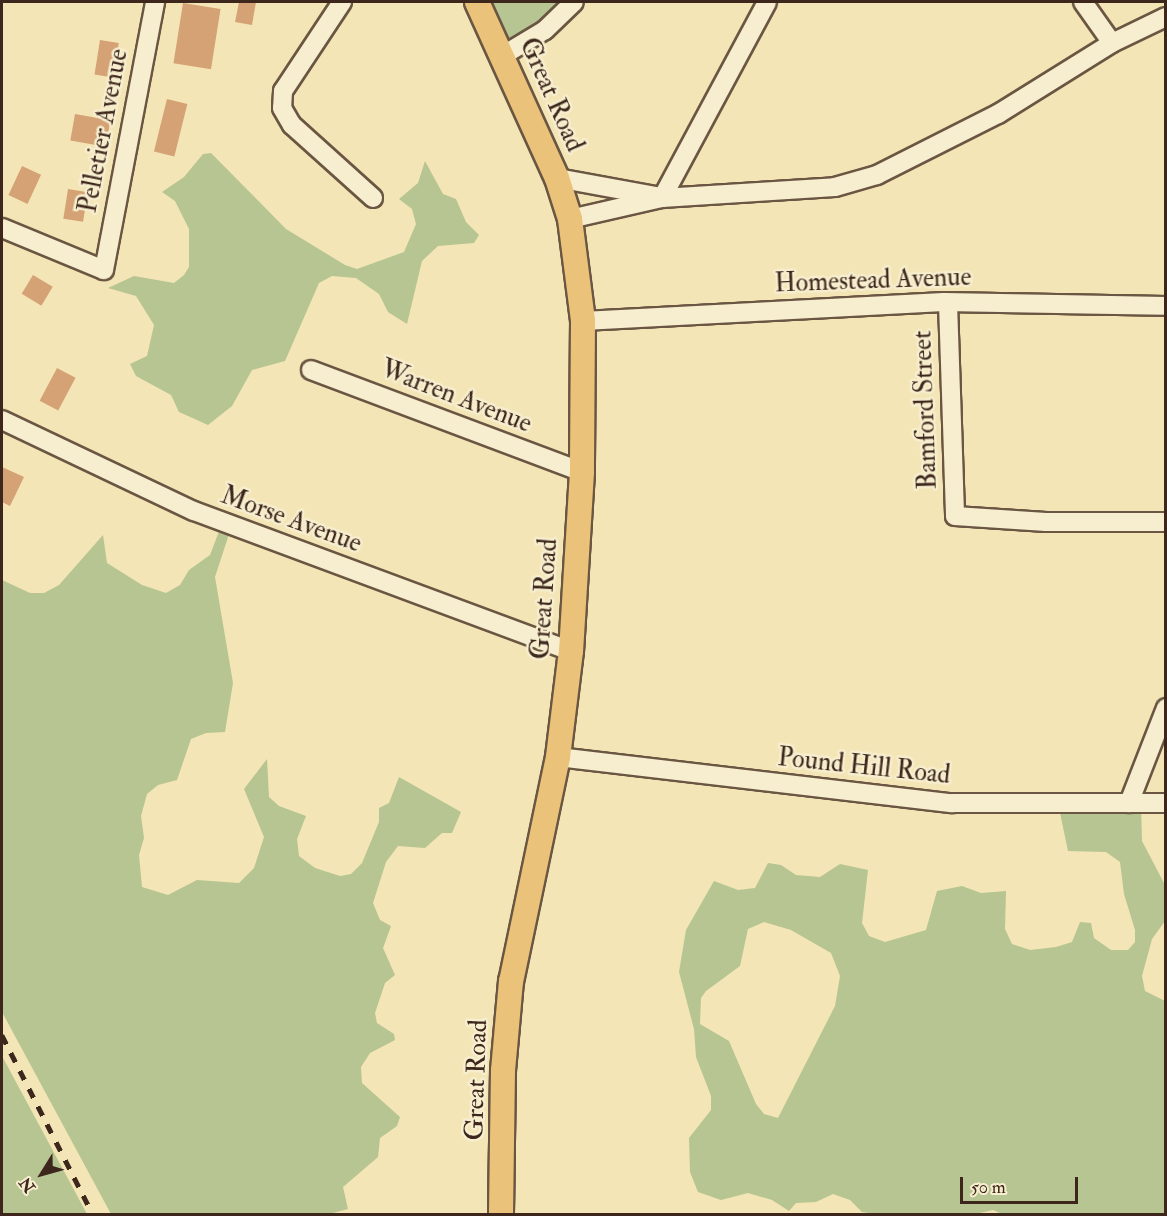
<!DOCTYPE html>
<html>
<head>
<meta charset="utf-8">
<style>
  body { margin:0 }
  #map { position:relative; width:1167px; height:1216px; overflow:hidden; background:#f3e5b5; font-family:"IM FELL Double Pica",serif }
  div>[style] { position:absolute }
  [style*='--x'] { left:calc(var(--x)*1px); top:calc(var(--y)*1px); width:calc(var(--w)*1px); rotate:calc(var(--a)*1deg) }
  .green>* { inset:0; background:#b6c591 }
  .building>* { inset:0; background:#d5a275; transform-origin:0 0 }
  .roads { filter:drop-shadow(2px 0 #6a5642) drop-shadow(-2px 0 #6a5642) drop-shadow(0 2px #6a5642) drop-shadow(0 -2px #6a5642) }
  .minor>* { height:18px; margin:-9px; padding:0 9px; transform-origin:9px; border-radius:9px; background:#f7eecf }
  .major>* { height:24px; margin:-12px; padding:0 12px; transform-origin:12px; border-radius:12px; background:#eac27a }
  .rail>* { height:4.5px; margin-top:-2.25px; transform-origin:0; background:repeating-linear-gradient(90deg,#3d271c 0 10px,transparent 0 20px) }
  span { translate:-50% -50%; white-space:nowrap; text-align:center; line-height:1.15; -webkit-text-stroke:5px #f7eecf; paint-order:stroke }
  .street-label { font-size:26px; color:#3d271c }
  .frame { position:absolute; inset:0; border:3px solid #3d271c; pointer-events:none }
  .north { position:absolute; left:12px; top:1144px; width:60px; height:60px; -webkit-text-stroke:4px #f7eecf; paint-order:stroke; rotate:233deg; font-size:16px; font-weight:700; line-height:24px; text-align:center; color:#3d271c }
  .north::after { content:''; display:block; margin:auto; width:21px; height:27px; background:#3d271c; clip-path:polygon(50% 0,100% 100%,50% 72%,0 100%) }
  .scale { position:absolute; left:960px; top:1177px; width:118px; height:27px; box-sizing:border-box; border:3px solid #3d271c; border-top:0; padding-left:8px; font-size:18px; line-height:21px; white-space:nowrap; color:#3d271c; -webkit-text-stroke:4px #f7eecf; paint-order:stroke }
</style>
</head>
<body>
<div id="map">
  <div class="green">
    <i style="clip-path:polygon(480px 2px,573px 2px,508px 51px)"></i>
    <i style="clip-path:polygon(211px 153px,286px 229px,345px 265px,357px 269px,404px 252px,416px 224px,412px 209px,399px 199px,418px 183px,425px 161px,443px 194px,456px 199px,466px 222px,479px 235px,474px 243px,438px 246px,422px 261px,407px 324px,388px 312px,379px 294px,356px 278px,332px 276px,319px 283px,285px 361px,252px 370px,232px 406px,208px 425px,179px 412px,171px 395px,136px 376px,130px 364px,147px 356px,154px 325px,136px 296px,108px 288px,134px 276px,174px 283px,184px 275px,189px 267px,189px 229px,175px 201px,162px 192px,184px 177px,203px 154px)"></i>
    <i style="clip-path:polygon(223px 521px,232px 525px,215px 577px,233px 683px,225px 732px,206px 733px,191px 739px,177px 780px,158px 785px,147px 794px,141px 816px,144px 838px,139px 855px,142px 887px,168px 895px,197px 880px,239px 883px,254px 868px,264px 837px,244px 789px,267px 759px,269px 797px,279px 806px,306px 816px,297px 839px,299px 856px,315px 868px,340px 876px,351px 874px,362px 863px,379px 822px,379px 808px,389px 803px,399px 777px,461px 812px,452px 833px,442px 833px,425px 848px,398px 846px,386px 862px,373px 903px,380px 920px,391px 926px,383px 948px,395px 975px,385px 983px,375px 1013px,377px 1023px,394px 1034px,395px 1040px,370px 1053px,361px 1067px,362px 1083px,400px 1117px,397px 1126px,380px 1138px,378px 1157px,343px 1187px,348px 1209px,329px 1214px,111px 1214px,2px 1012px,2px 580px,30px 593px,44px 593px,59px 585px,103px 535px,107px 563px,142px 585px,166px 593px,180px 585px,189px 570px,210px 555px)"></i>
    <i style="clip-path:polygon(evenodd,1141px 804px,1142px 841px,1165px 885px,1165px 921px,1152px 939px,1142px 976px,1145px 991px,1165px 1001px,1165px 1214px,1002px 1214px,993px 1210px,975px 1214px,877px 1214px,862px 1212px,850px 1200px,833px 1194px,816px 1202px,796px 1203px,789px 1211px,772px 1200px,748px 1193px,721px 1200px,698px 1192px,690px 1172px,689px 1138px,711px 1110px,711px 1096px,696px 1057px,694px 1029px,679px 972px,686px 930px,714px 881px,738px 890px,755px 888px,768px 863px,781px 865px,796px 875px,820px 877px,840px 864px,868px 870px,862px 923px,869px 936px,885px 942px,926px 930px,937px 891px,962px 886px,981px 893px,1006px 891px,1005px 929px,1012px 944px,1030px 950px,1056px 947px,1072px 942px,1080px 922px,1091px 923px,1094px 938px,1111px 950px,1128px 950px,1135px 942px,1135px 930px,1124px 894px,1120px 862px,1106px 852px,1068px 851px,1059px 808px,1141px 804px,764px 922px,791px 930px,831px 953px,840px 976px,835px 1006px,778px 1118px,764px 1114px,756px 1104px,729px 1041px,700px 1024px,701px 998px,706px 991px,740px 966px,748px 929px,764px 922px)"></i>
    <i style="clip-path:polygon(2px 1056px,87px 1214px,2px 1214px)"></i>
  </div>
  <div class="building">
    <i style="clip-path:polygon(239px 2px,256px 2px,252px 25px,235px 22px)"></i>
    <i style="left:183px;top:3px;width:38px;height:61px;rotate:9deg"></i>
    <i style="left:100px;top:40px;width:19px;height:35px;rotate:9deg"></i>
    <i style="left:167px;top:99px;width:21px;height:54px;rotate:14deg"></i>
    <i style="left:75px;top:114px;width:36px;height:27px;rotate:10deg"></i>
    <i style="left:22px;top:166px;width:21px;height:32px;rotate:25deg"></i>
    <i style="left:68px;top:189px;width:20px;height:30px;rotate:9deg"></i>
    <i style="left:33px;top:275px;width:23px;height:22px;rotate:31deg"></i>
    <i style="left:57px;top:368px;width:21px;height:37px;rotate:28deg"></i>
    <i style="clip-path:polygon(2px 467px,24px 477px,10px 506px,2px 502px)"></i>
  </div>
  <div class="roads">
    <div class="minor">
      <i style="--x:342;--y:2;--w:107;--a:123.5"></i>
      <i style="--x:283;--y:91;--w:17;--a:93"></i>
      <i style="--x:282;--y:108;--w:20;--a:60"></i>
      <i style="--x:292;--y:125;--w:109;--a:42"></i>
      <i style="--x:1083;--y:2;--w:50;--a:54.7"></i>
      <i style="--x:502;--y:56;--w:50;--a:-31.2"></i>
      <i style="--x:545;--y:30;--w:40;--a:-44"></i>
      <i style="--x:557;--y:178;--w:100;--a:10.4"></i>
      <i style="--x:662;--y:198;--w:222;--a:-61.8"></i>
      <i style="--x:570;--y:219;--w:94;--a:-12.9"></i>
      <i style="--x:662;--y:198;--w:173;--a:-3.6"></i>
      <i style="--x:835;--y:187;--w:44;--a:-15.9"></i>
      <i style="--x:877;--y:175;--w:136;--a:-26.8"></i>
      <i style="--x:998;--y:114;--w:134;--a:-31.9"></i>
      <i style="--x:1112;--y:43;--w:60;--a:-25.7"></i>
      <i style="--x:2;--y:228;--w:110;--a:22.4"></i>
      <i style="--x:104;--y:270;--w:273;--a:-79.2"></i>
      <i style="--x:948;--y:303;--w:213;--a:88.1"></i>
      <i style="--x:955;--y:516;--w:91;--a:3.8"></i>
      <i style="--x:1046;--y:522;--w:120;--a:0"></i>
      <i style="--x:583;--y:321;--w:361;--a:-3"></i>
      <i style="--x:944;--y:302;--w:222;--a:1"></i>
      <i style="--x:311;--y:370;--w:290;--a:20.6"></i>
      <i style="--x:2;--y:420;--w:212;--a:25.4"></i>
      <i style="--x:194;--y:511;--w:402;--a:20.4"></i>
      <i style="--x:558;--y:757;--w:397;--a:6.7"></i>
      <i style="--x:952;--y:803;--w:214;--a:0"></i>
      <i style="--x:1129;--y:803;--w:102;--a:-68.7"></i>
    </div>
    <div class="major">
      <i style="--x:477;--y:2;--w:193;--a:65.6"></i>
      <i style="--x:557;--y:178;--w:43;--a:72.4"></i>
      <i style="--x:570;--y:219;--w:103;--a:82.7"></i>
      <i style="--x:583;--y:321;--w:151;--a:90.4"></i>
      <i style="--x:582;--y:472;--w:179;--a:93.5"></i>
      <i style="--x:571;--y:651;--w:107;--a:97"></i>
      <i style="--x:558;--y:757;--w:229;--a:101.8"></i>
      <i style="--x:511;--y:981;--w:89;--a:95.1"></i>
      <i style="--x:503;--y:1070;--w:144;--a:90.8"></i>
    </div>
  </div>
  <div class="rail">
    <i style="--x:2;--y:1035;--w:201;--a:63.1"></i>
  </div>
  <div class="street-label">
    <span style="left:551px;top:95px;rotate:66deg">Great Road</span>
    <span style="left:104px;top:131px;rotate:-79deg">Pelletier Avenue</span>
    <span style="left:873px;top:281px;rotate:-2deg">Homestead Avenue</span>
    <span style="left:456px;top:397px;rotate:21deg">Warren Avenue</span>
    <span style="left:926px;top:410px;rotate:-92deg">Bamford Street</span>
    <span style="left:291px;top:520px;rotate:20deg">Morse Avenue</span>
    <span style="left:545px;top:599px;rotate:-86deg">Great Road</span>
    <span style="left:864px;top:767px;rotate:6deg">Pound Hill Road</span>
    <span style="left:477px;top:1080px;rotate:-88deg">Great Road</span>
  </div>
  <div class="frame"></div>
  <div class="north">N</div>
  <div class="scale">50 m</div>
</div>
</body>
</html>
